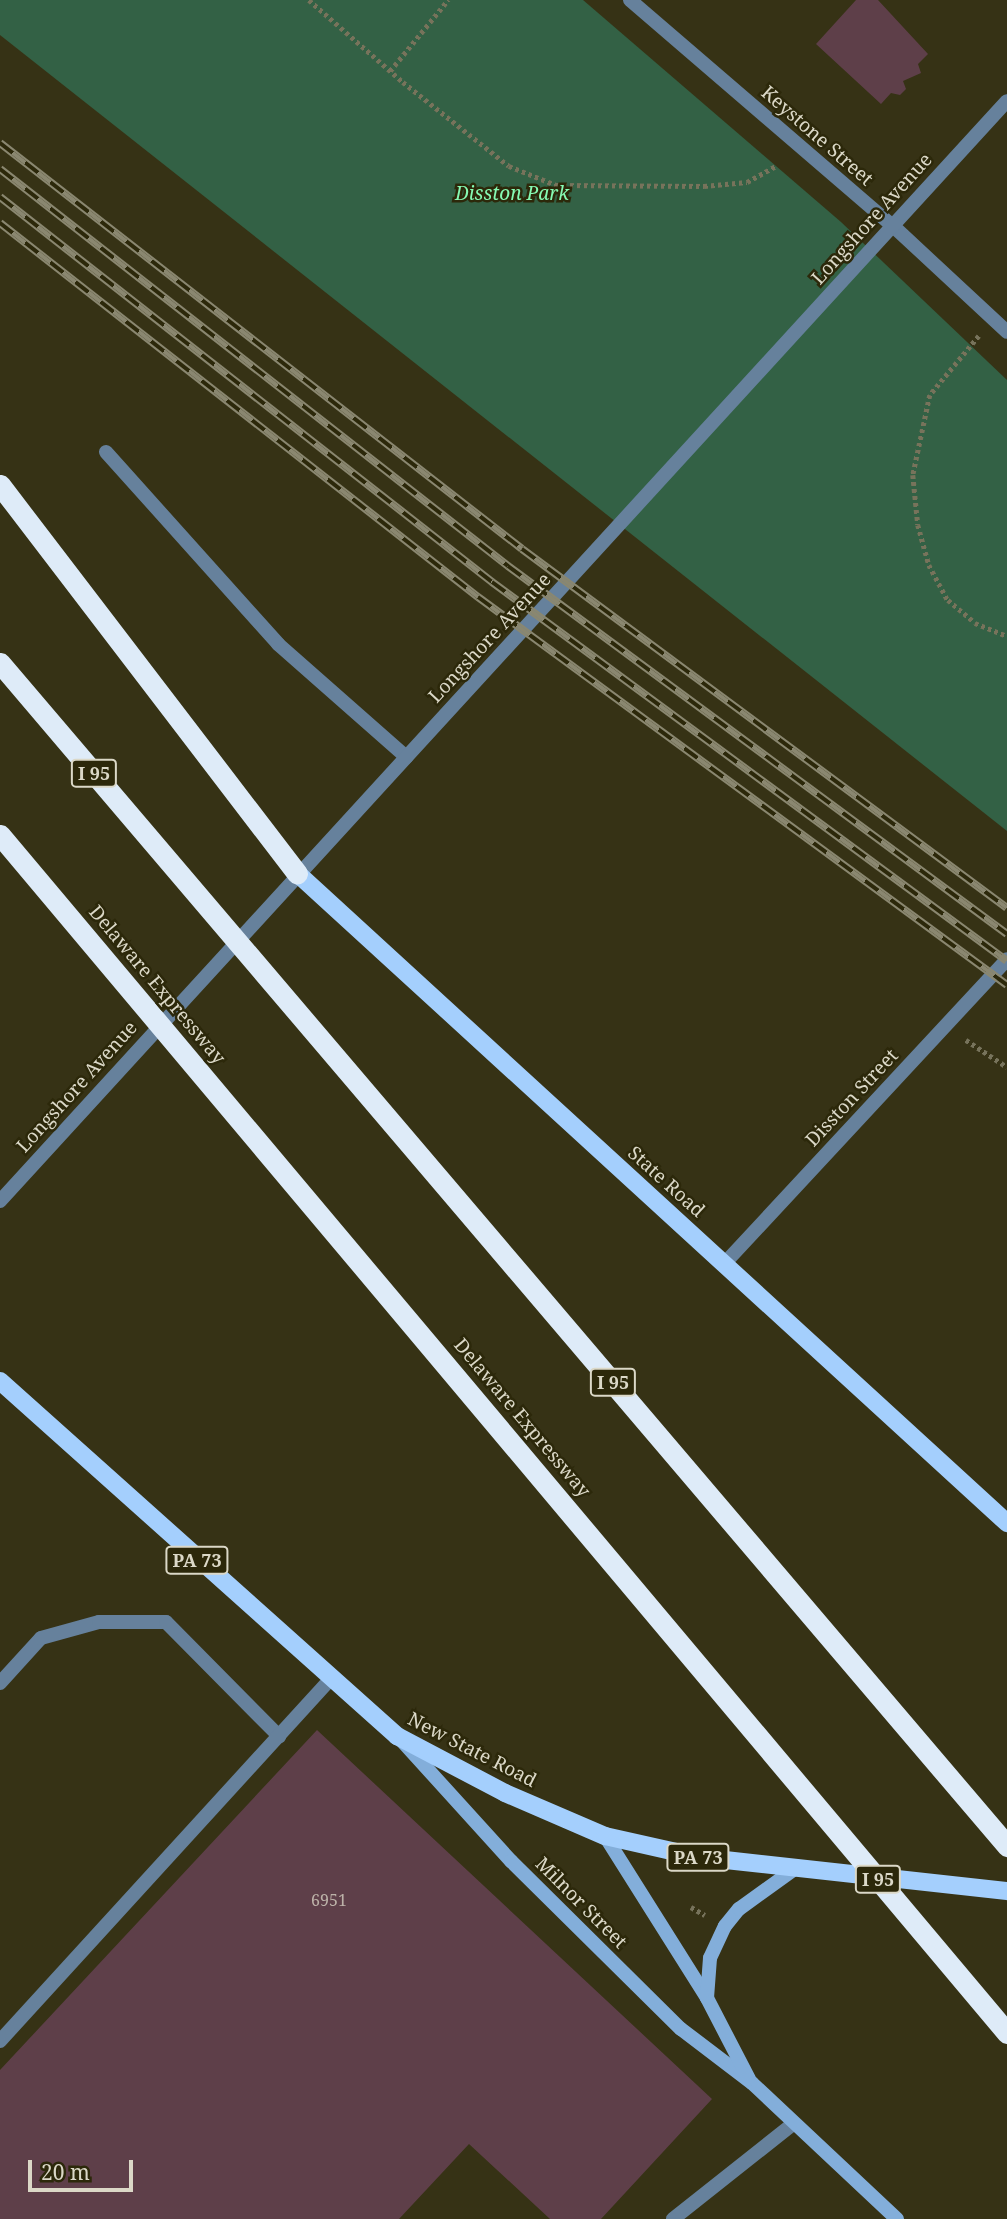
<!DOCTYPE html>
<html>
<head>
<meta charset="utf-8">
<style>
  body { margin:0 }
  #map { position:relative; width:1007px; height:2219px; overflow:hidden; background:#363215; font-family:"Noto Serif",serif }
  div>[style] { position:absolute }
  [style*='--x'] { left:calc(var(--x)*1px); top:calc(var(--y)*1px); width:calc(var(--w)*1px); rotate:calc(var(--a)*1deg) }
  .green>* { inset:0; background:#336145 }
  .building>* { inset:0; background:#5e3f49 }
  .path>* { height:4.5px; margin-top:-2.25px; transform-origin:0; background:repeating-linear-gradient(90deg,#77735b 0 3.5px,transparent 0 7px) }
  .lane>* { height:14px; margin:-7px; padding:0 7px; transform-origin:7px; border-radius:7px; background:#66819c }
  .street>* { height:14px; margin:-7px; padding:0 7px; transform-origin:7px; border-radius:7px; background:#66819c }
  .secondary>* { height:14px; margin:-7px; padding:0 7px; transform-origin:7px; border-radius:7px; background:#83aeda }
  .primary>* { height:18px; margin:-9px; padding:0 9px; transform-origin:9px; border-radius:9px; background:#a4cffd }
  .highway>* { height:21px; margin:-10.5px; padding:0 10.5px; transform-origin:10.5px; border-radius:10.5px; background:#deebf8 }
  .rail>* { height:8px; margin-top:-4px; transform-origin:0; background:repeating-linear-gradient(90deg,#2c280a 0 16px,#8a8770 0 32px); box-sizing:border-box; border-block:2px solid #8a8770 }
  span { translate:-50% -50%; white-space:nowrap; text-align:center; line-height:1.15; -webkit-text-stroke:5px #2c280a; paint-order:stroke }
  .number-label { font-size:16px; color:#bcb2a8 }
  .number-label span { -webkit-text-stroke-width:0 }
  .shield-label span { padding:2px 5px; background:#2c280a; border:2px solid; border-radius:5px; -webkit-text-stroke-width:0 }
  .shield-label { font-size:18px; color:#dbd8c7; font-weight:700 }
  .street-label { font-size:19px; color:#dbd8c7 }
  .park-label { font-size:19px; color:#86fbb4; font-style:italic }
  .scale { position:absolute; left:28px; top:2160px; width:105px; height:32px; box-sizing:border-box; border:4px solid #dbd8c7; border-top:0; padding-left:9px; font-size:21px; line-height:24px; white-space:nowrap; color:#dbd8c7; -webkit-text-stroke:5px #2c280a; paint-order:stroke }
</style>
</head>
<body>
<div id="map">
  <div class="green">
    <i style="clip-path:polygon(0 0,583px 0,841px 222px,1007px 380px,1007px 831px,0 35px)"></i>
  </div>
  <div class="building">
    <i style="clip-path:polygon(856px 0,878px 0,928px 54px,918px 64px,921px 73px,903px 81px,906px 89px,900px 95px,891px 93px,881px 104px,816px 44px)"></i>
    <i style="clip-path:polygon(317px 1730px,712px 2099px,601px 2219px,550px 2219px,469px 2144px,399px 2219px,0 2219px,0 2070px)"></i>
  </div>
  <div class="path">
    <i style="--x:309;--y:0;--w:125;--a:41.1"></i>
    <i style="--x:403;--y:82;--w:135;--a:38.4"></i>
    <i style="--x:509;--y:166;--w:51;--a:22"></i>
    <i style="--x:556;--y:185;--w:148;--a:0.4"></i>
    <i style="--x:704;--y:186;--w:43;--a:-5.3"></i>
    <i style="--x:747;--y:182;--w:33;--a:-29"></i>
    <i style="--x:390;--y:71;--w:92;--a:-50.8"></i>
    <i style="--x:979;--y:336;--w:77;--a:129.7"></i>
    <i style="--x:930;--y:395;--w:82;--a:102"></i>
    <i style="--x:913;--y:475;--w:50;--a:84.3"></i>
    <i style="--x:918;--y:525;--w:41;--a:74.6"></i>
    <i style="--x:929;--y:565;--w:40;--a:62"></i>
    <i style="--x:948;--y:600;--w:35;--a:40"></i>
    <i style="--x:975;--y:623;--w:35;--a:22"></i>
    <i style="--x:966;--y:1040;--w:49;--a:33.4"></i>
    <i style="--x:691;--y:1907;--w:16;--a:30"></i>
  </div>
  <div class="lane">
    <i style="--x:106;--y:452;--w:258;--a:48.1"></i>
    <i style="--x:278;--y:644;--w:171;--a:41.4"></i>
    <i style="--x:0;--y:1683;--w:61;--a:-47.7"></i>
    <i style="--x:41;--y:1638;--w:60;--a:-15.4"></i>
    <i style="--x:99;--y:1622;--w:67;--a:0"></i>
    <i style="--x:166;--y:1622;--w:161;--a:45.3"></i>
    <i style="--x:0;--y:2041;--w:489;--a:-47.6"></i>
    <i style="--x:673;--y:2219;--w:153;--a:-38.4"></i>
  </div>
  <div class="street">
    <i style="--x:630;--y:0;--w:345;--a:40.7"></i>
    <i style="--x:892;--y:225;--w:157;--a:42.9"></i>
    <i style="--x:0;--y:1201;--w:1491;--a:-47.53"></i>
    <i style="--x:724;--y:1264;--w:416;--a:-47.1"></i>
  </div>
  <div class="secondary">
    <i style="--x:403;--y:1742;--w:161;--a:47.8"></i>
    <i style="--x:511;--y:1861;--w:239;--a:44.7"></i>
    <i style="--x:681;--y:2029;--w:89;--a:37.3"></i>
    <i style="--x:752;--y:2083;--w:199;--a:43.2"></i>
    <i style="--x:605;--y:1836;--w:191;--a:57.8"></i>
    <i style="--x:707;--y:1998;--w:91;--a:62.6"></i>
    <i style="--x:707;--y:1998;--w:40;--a:-85.7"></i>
    <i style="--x:710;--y:1958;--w:35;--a:-65"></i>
    <i style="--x:725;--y:1926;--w:22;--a:-51"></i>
    <i style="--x:739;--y:1909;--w:67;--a:-35.8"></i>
  </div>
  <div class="primary">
    <i style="--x:297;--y:873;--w:963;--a:42.47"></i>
    <i style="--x:0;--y:1381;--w:533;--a:41.8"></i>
    <i style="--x:397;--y:1736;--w:122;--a:27.8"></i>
    <i style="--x:505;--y:1793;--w:109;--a:23.3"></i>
    <i style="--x:605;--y:1836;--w:95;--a:12.7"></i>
    <i style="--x:698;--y:1857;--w:311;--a:6.3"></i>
  </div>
  <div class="highway">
    <i style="--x:0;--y:485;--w:489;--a:52.6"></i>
    <i style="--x:0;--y:663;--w:1554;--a:49.59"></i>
    <i style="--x:0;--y:835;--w:1565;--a:49.95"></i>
  </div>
  <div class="rail">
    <i style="--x:0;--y:143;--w:661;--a:37.87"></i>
    <i style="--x:522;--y:549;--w:603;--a:36.51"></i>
    <i style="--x:0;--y:169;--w:645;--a:38.01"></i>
    <i style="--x:508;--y:566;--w:620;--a:36.41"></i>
    <i style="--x:0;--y:197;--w:625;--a:38.04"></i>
    <i style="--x:492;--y:582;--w:639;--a:36.35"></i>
    <i style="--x:0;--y:223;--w:607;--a:38.04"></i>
    <i style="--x:478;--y:597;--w:656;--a:36.26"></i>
  </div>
  <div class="number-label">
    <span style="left:329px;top:1900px">6951</span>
  </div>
  <div class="shield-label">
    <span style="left:94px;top:773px">I 95</span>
    <span style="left:613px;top:1382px">I 95</span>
    <span style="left:197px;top:1560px">PA 73</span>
    <span style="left:698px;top:1857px">PA 73</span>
    <span style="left:878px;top:1879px">I 95</span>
  </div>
  <div class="street-label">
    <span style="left:817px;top:136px;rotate:41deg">Keystone Street</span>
    <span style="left:872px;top:219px;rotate:-48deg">Longshore Avenue</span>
    <span style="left:490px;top:638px;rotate:-47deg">Longshore Avenue</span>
    <span style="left:157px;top:985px;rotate:50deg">Delaware Expressway</span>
    <span style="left:77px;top:1087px;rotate:-48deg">Longshore Avenue</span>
    <span style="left:852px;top:1098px;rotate:-47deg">Disston Street</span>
    <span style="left:666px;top:1182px;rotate:42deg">State Road</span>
    <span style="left:522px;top:1418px;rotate:50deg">Delaware Expressway</span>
    <span style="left:472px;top:1750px;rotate:27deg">New State Road</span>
    <span style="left:581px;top:1903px;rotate:45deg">Milnor Street</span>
  </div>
  <div class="park-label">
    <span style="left:512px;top:194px">Disston Park</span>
  </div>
  <div class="scale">20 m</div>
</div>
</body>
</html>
